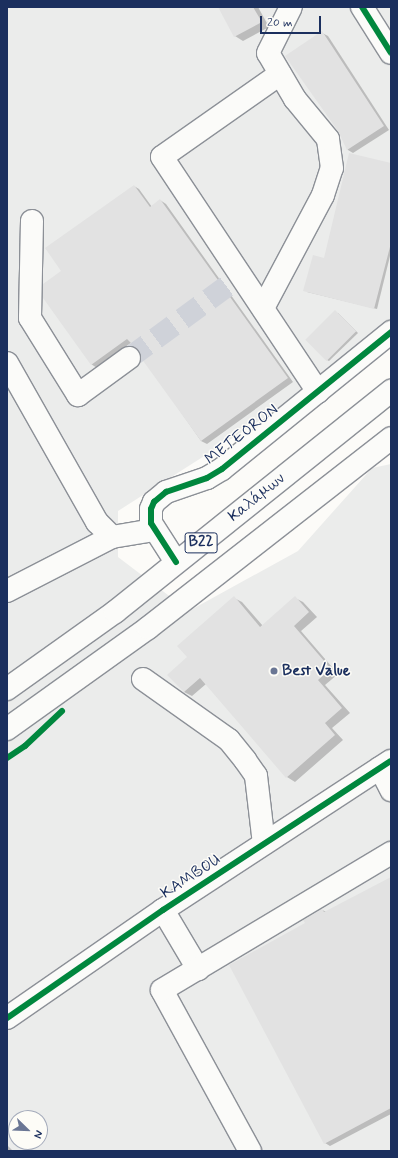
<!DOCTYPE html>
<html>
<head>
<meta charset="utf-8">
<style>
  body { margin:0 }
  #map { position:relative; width:398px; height:1158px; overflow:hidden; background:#fcfbf8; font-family:Mynerve,sans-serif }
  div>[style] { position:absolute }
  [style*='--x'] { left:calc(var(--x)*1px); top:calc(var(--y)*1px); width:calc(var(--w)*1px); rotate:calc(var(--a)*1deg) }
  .built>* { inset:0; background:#ebeceb }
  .shadow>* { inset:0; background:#0003 }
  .building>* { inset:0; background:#e2e2e2; transform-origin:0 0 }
  .minor-tunnel>* { height:22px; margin-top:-11px; transform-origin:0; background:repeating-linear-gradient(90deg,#cfd2d9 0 22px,transparent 0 33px) }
  .roads { filter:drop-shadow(1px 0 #8c9097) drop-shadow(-1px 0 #8c9097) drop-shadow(0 1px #8c9097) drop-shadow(0 -1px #8c9097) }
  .minor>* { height:22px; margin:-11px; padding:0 11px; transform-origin:11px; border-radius:11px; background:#fbfbf9 }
  .major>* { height:22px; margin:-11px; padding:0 11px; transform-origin:11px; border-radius:11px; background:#fbfbf9 }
  .cycleway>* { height:6px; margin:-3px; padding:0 3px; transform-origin:3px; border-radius:3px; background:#00873e }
  .dots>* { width:11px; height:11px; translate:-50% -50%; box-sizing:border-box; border:2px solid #fdfcf7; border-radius:50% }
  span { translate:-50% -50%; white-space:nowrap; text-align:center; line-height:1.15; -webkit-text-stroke:3px #fdfcf7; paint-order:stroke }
  .shield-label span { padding:1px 3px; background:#fdfcf7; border:1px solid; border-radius:3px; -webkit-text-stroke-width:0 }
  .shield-label { font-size:15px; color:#1b2f5e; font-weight:700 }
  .street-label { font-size:16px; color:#1b2f5e }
  .poi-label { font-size:16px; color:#1b2f5e; font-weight:700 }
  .left { translate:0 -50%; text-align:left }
  .frame { position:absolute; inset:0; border:8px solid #1b2f5e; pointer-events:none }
  .north { position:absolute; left:8px; top:1110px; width:40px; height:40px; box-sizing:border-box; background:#fdfcf7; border:1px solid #a3aaba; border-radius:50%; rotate:113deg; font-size:11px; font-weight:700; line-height:16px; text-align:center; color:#1b2f5e }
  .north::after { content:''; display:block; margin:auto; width:14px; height:18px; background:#6a7694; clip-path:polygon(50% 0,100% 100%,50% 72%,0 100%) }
  .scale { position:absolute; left:260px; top:16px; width:61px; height:18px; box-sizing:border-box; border:2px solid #1b2f5e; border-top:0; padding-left:5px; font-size:12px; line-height:14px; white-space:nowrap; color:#1b2f5e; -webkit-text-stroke:3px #fdfcf7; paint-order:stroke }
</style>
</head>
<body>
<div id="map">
  <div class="built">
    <i style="clip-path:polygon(evenodd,7px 7px,391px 7px,391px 337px,118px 511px,118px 557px,189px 611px,298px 551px,372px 468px,391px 464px,391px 1151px,7px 1151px,7px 7px,16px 1118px,40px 1118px,40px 1142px,16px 1142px,16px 1118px)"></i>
  </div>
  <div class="shadow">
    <i style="clip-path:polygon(219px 7px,258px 7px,269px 27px,243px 41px,235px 36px)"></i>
    <i style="clip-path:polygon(322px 33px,328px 36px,389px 130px,353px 153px,348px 150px,339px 131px)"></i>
    <i style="clip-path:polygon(391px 165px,391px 252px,377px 309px,307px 292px,324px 259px)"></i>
    <i style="clip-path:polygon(134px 186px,139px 189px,152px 207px,160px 200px,166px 204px,293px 382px,207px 444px,201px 441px,132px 342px,97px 368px,91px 364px,63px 271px)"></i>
    <i style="clip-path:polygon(338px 313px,358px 333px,329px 361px,327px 360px)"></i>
    <i style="clip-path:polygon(234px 598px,242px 602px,263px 626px,295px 598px,303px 602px,317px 617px,301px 631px,338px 674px,325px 685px,350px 713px,332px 728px,343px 740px,295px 782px,287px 777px,206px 684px,192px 696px,184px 692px,188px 658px)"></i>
    <i style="clip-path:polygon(391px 878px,391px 1114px,330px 1146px,325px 1143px,306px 924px,322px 910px,327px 912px)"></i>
    <i style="clip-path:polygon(7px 1145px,13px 1151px,7px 1151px)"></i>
  </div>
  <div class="building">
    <i style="clip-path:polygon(218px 7px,253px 7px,262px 22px,234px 37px)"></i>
    <i style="clip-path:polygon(322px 31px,384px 126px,347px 150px,338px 131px,285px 56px)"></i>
    <i style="clip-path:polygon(349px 153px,391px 163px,391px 243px,374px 309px,303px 291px,313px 255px,324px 258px)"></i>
    <i style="clip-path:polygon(134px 185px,150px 207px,160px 199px,288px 378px,201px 441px,141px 358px,139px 351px,127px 339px,91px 365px,43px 298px,43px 284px,61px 271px,45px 248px)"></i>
    <i style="left:335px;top:310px;width:30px;height:42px;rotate:45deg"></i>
    <i style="clip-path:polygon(234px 596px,260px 627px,295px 596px,309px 612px,294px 626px,331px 669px,318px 680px,342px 708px,325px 723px,335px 735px,286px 778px,200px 678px,184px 692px,167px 675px,187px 657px,177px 646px)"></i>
    <i style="clip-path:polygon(391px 877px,391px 1108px,324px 1144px,229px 965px,305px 923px,303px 920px,322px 909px,324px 912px)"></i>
  </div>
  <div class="minor-tunnel">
    <i style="--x:129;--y:358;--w:122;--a:-36.3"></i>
  </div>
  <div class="roads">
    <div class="minor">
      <i style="--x:362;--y:7;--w:54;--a:57.8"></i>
      <i style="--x:280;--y:74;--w:144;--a:144.9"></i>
      <i style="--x:162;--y:157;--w:282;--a:56.4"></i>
      <i style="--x:32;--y:221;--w:97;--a:91.2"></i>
      <i style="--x:30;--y:318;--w:91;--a:58.1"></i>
      <i style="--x:78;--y:395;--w:63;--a:-36"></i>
      <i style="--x:263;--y:308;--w:128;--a:-62"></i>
      <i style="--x:323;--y:195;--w:28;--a:-72"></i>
      <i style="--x:332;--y:168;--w:29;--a:-98"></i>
      <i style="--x:328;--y:139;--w:52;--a:-129.5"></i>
      <i style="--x:295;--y:99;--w:53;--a:-120.4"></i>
      <i style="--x:268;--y:53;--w:51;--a:-63.4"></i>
      <i style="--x:7;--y:363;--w:183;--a:60.5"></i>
      <i style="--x:97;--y:522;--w:21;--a:45"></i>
      <i style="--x:112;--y:537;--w:43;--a:-9.5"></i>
      <i style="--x:176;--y:562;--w:46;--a:-122.7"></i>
      <i style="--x:151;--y:523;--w:14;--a:-90"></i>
      <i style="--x:151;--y:509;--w:8;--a:-67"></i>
      <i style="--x:154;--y:502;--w:16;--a:-40"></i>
      <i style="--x:166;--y:492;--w:43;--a:-18.9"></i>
      <i style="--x:207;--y:478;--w:17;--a:-31"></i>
      <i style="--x:222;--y:469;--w:218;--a:-39"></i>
      <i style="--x:7;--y:591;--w:118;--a:-27.2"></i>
      <i style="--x:143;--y:679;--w:105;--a:35.3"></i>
      <i style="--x:229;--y:740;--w:26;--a:51"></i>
      <i style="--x:245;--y:760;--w:19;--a:55"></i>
      <i style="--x:256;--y:776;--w:68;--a:83.3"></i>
      <i style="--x:380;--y:768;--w:25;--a:63"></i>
      <i style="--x:163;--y:910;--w:69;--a:59.3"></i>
      <i style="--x:7;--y:1018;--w:190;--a:-34.7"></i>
      <i style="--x:163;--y:910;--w:272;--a:-33.2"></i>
      <i style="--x:250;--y:1151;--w:183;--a:-118.7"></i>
      <i style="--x:162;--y:990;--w:267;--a:-30.9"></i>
    </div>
    <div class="major">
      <i style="--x:7;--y:689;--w:133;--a:-35.5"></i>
      <i style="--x:115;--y:612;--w:354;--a:-38.7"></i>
      <i style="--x:7;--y:729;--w:173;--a:-35.6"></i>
      <i style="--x:148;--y:628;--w:308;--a:-38"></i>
    </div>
  </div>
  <div class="cycleway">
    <i style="--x:362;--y:7;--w:54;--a:57.8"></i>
    <i style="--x:176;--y:562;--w:46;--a:-122.7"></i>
    <i style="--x:151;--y:523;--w:14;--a:-90"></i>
    <i style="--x:151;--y:509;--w:8;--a:-67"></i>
    <i style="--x:154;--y:502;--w:16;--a:-40"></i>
    <i style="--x:166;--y:492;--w:43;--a:-18.9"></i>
    <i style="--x:207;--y:478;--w:17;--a:-31"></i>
    <i style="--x:222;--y:469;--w:218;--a:-39"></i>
    <i style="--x:7;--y:758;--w:22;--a:-34"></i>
    <i style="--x:25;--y:746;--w:51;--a:-43.4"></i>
    <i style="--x:7;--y:1018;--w:190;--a:-34.7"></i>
    <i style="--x:163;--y:910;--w:272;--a:-33.2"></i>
  </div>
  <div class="dots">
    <i style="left:274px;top:671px;background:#6a7694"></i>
  </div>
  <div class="shield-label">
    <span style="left:201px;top:543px">B22</span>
  </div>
  <div class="street-label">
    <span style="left:242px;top:435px;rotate:-38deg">METEORON</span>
    <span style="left:257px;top:498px;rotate:-39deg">Καλάμων</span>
    <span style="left:191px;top:877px;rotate:-33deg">KAMBOU</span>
  </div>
  <div class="poi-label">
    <span class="left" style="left:282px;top:671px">Best Value</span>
  </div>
  <div class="frame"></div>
  <div class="north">N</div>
  <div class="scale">20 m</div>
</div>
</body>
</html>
